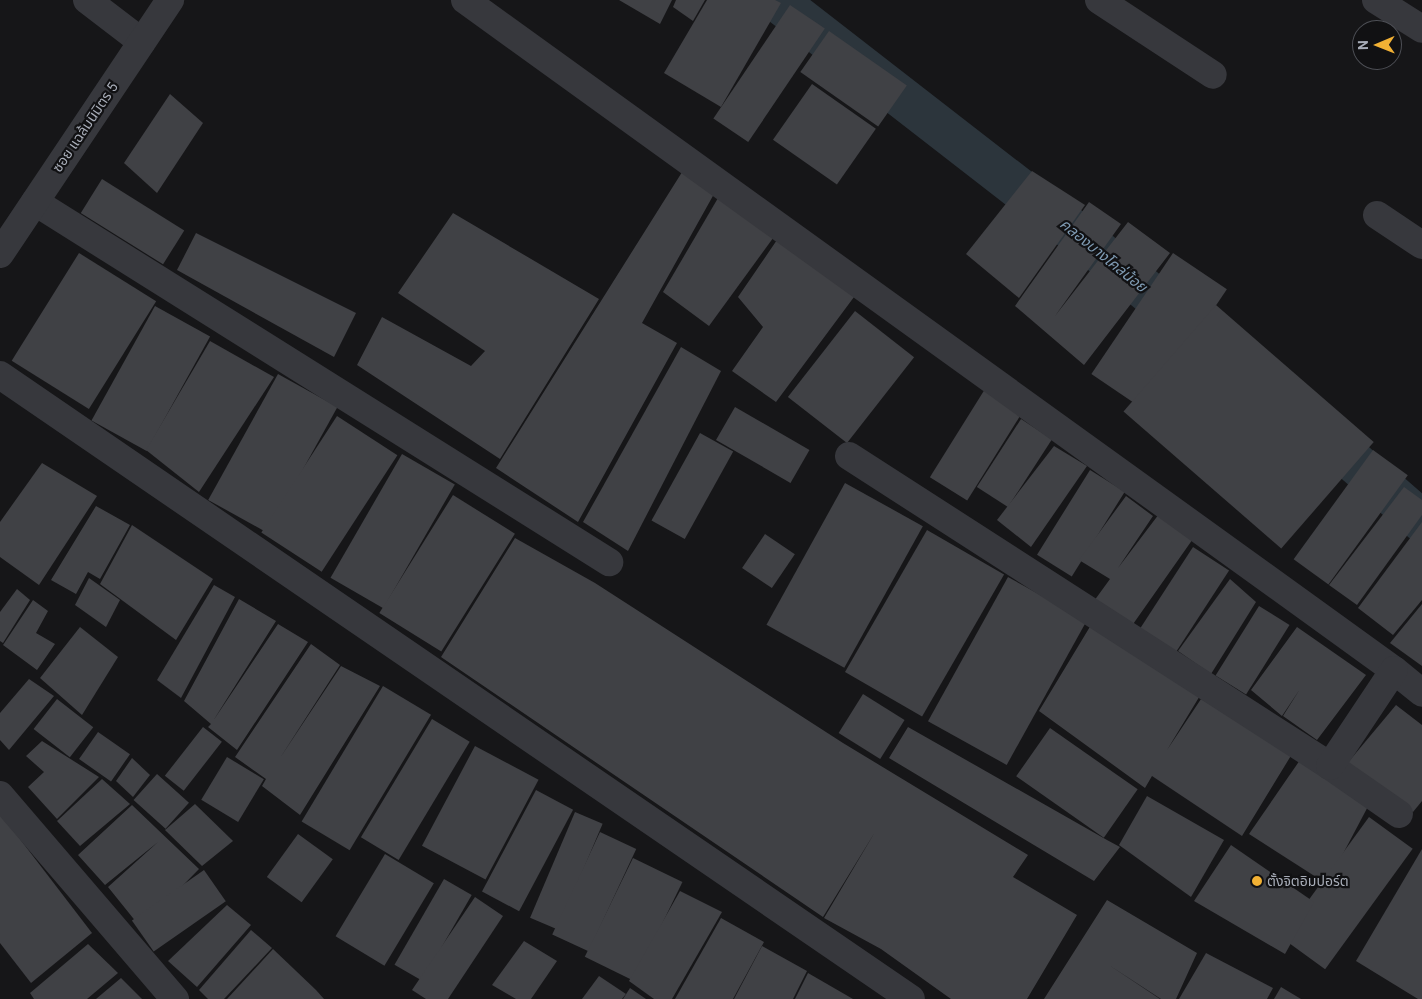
<!DOCTYPE html>
<html>
<head>
<meta charset="utf-8">
<style>
  body { margin:0 }
  #map { position:relative; width:1422px; height:999px; overflow:hidden; background:#161618; font-family:Roboto,"Noto Sans Thai",sans-serif }
  div>[style] { position:absolute }
  [style*='--x'] { left:calc(var(--x)*1px); top:calc(var(--y)*1px); width:calc(var(--w)*1px); rotate:calc(var(--a)*1deg) }
  .canal>* { height:42px; margin:-21px; padding:0 21px; transform-origin:21px; border-radius:21px; background:#2c353c }
  .building>* { inset:0; background:#404145; transform-origin:0 0 }
  .minor>* { height:28px; margin:-14px; padding:0 14px; transform-origin:14px; border-radius:14px; background:#37383d }
  .dots>* { width:14px; height:14px; translate:-50% -50%; box-sizing:border-box; border:2px solid #111113; border-radius:50% }
  span { translate:-50% -50%; white-space:nowrap; text-align:center; line-height:1.15; -webkit-text-stroke:4.5px #111113; paint-order:stroke }
  .street-label { font-size:14px; color:#a8adb8 }
  .poi-label { font-size:14px; color:#a8adb8 }
  .left { translate:0 -50%; text-align:left }
  .water-label { font-size:15px; color:#7f9bb3; font-style:italic }
  .north { position:absolute; left:1352px; top:20px; width:50px; height:50px; box-sizing:border-box; background:#111113; border:1px solid #4d4f55; border-radius:50%; rotate:269deg; font-size:14px; font-weight:700; line-height:20px; text-align:center; color:#a8adb8 }
  .north::after { content:''; display:block; margin:auto; width:18px; height:22px; background:#f2b134; clip-path:polygon(50% 0,100% 100%,50% 72%,0 100%) }
</style>
</head>
<body>
<div id="map">
  <div class="canal">
    <i style="--x:776;--y:0;--w:380;--a:37.8"></i>
    <i style="--x:1076;--y:233;--w:147;--a:39.2"></i>
    <i style="--x:1313;--y:426;--w:145;--a:41.1"></i>
  </div>
  <div class="building">
    <i style="clip-path:polygon(619px 0,672px 0,660px 24px)"></i>
    <i style="clip-path:polygon(676px 0,705px 0,693px 21px,673px 7px)"></i>
    <i style="clip-path:polygon(707px 0,775px 0,781px 3px,721px 107px,664px 73px)"></i>
    <i style="left:790px;top:5px;width:42px;height:137px;rotate:34deg"></i>
    <i style="left:829px;top:31px;width:95px;height:50px;rotate:35deg"></i>
    <i style="left:812px;top:84px;width:78px;height:68px;rotate:35deg"></i>
    <i style="clip-path:polygon(170px 94px,203px 123px,157px 193px,124px 163px)"></i>
    <i style="clip-path:polygon(684px 169px,714px 194px,642px 323px,677px 343px,578px 522px,496px 468px)"></i>
    <i style="clip-path:polygon(1032px 171px,1085px 205px,1019px 298px,966px 254px)"></i>
    <i style="left:102px;top:179px;width:97px;height:40px;rotate:32deg"></i>
    <i style="clip-path:polygon(718px 198px,776px 234px,709px 326px,663px 292px)"></i>
    <i style="clip-path:polygon(1089px 202px,1121px 224px,1055px 316px,1128px 222px,1170px 253px,1084px 365px,1015px 306px)"></i>
    <i style="clip-path:polygon(453px 213px,599px 299px,500px 459px,357px 365px,382px 317px,471px 366px,485px 351px,398px 293px)"></i>
    <i style="clip-path:polygon(196px 233px,356px 313px,334px 357px,177px 270px)"></i>
    <i style="clip-path:polygon(779px 237px,854px 297px,776px 402px,732px 371px,763px 327px,738px 297px)"></i>
    <i style="left:79px;top:253px;width:91px;height:127px;rotate:32deg"></i>
    <i style="left:1173px;top:253px;width:65px;height:146px;rotate:34deg"></i>
    <i style="left:1216px;top:305px;width:209px;height:141px;rotate:41deg"></i>
    <i style="left:155px;top:306px;width:63px;height:131px;rotate:29deg"></i>
    <i style="left:855px;top:311px;width:75px;height:109px;rotate:38deg"></i>
    <i style="clip-path:polygon(210px 341px,274px 377px,199px 492px,146px 450px)"></i>
    <i style="clip-path:polygon(681px 347px,721px 371px,628px 551px,583px 522px)"></i>
    <i style="left:278px;top:374px;width:68px;height:144px;rotate:29deg"></i>
    <i style="left:985px;top:389px;width:44px;height:104px;rotate:32deg"></i>
    <i style="left:735px;top:407px;width:86px;height:38px;rotate:30deg"></i>
    <i style="left:337px;top:416px;width:72px;height:139px;rotate:33deg"></i>
    <i style="left:1021px;top:419px;width:37px;height:81px;rotate:33deg"></i>
    <i style="left:700px;top:433px;width:38px;height:100px;rotate:29deg"></i>
    <i style="clip-path:polygon(1054px 446px,1087px 466px,1031px 547px,997px 520px)"></i>
    <i style="left:1373px;top:450px;width:43px;height:135px;rotate:36deg"></i>
    <i style="left:402px;top:454px;width:61px;height:143px;rotate:30deg"></i>
    <i style="clip-path:polygon(42px 463px,97px 496px,39px 585px,0 557px,0 522px)"></i>
    <i style="left:1090px;top:470px;width:41px;height:100px;rotate:32deg"></i>
    <i style="left:845px;top:483px;width:89px;height:162px;rotate:29deg"></i>
    <i style="clip-path:polygon(1404px 487px,1422px 500px,1422px 515px,1357px 605px,1329px 585px)"></i>
    <i style="left:453px;top:495px;width:73px;height:139px;rotate:32deg"></i>
    <i style="clip-path:polygon(1126px 496px,1153px 516px,1118px 568px,1159px 514px,1195px 536px,1131px 627px,1094px 601px,1110px 579px,1079px 560px)"></i>
    <i style="clip-path:polygon(96px 506px,130px 525px,100px 579px,88px 572px,76px 594px,51px 580px)"></i>
    <i style="clip-path:polygon(1422px 522px,1422px 600px,1393px 635px,1358px 608px)"></i>
    <i style="clip-path:polygon(132px 525px,213px 579px,176px 640px,100px 584px)"></i>
    <i style="left:927px;top:530px;width:89px;height:164px;rotate:30deg"></i>
    <i style="left:765px;top:534px;width:36px;height:41px;rotate:34deg"></i>
    <i style="clip-path:polygon(515px 538px,595px 583px,843px 743px,1028px 855px,1013px 877px,1077px 915px,1027px 999px,951px 999px,881px 949px,824px 918px,875px 832px,823px 917px,441px 657px)"></i>
    <i style="left:1193px;top:547px;width:43px;height:98px;rotate:33deg"></i>
    <i style="left:1008px;top:577px;width:90px;height:165px;rotate:29deg"></i>
    <i style="clip-path:polygon(89px 578px,120px 600px,106px 627px,75px 605px)"></i>
    <i style="clip-path:polygon(1230px 579px,1256px 602px,1211px 674px,1178px 651px)"></i>
    <i style="clip-path:polygon(214px 585px,235px 597px,181px 698px,157px 680px)"></i>
    <i style="clip-path:polygon(17px 589px,30px 600px,3px 643px,0 641px,0 612px)"></i>
    <i style="clip-path:polygon(239px 599px,276px 621px,213px 721px,278px 624px,308px 642px,237px 750px,208px 727px,211px 724px,184px 701px)"></i>
    <i style="clip-path:polygon(33px 600px,48px 611px,36px 633px,55px 644px,37px 670px,3px 645px)"></i>
    <i style="clip-path:polygon(1422px 604px,1422px 666px,1390px 643px)"></i>
    <i style="left:1259px;top:606px;width:36px;height:82px;rotate:32deg"></i>
    <i style="clip-path:polygon(1091px 625px,1201px 694px,1167px 750px,1201px 699px,1292px 754px,1242px 836px,1152px 776px,1145px 788px,1039px 711px)"></i>
    <i style="clip-path:polygon(80px 627px,118px 657px,82px 715px,40px 678px)"></i>
    <i style="clip-path:polygon(1297px 627px,1366px 675px,1317px 740px,1283px 716px,1300px 689px,1282px 716px,1251px 690px)"></i>
    <i style="clip-path:polygon(311px 644px,340px 665px,280px 758px,341px 666px,380px 686px,300px 815px,262px 786px,266px 779px,235px 757px)"></i>
    <i style="clip-path:polygon(29px 679px,54px 696px,9px 750px,0 740px,0 713px)"></i>
    <i style="left:383px;top:686px;width:56px;height:158px;rotate:31deg"></i>
    <i style="left:863px;top:694px;width:49px;height:46px;rotate:32deg"></i>
    <i style="left:57px;top:699px;width:46px;height:38px;rotate:38deg"></i>
    <i style="clip-path:polygon(1396px 705px,1422px 725px,1422px 801px,1413px 812px,1345px 766px)"></i>
    <i style="left:432px;top:719px;width:44px;height:138px;rotate:31deg"></i>
    <i style="left:203px;top:727px;width:24px;height:62px;rotate:38deg"></i>
    <i style="clip-path:polygon(908px 727px,1107px 840px,1120px 847px,1094px 881px,889px 758px)"></i>
    <i style="left:1050px;top:728px;width:107px;height:59px;rotate:35deg"></i>
    <i style="left:98px;top:732px;width:39px;height:33px;rotate:35deg"></i>
    <i style="clip-path:polygon(42px 741px,99px 777px,57px 819px,28px 787px,44px 772px,26px 756px)"></i>
    <i style="left:475px;top:746px;width:72px;height:113px;rotate:28deg"></i>
    <i style="left:227px;top:757px;width:43px;height:50px;rotate:31deg"></i>
    <i style="clip-path:polygon(132px 758px,150px 775px,133px 797px,116px 781px)"></i>
    <i style="clip-path:polygon(1300px 760px,1373px 797px,1327px 884px,1249px 834px)"></i>
    <i style="left:157px;top:774px;width:43px;height:35px;rotate:42deg"></i>
    <i style="clip-path:polygon(102px 779px,130px 804px,80px 846px,57px 821px)"></i>
    <i style="left:536px;top:790px;width:42px;height:115px;rotate:28deg"></i>
    <i style="clip-path:polygon(1147px 796px,1224px 840px,1191px 897px,1119px 845px)"></i>
    <i style="clip-path:polygon(195px 804px,233px 841px,202px 866px,165px 830px)"></i>
    <i style="clip-path:polygon(132px 805px,199px 869px,141px 928px,108px 887px,158px 842px,105px 885px,78px 855px)"></i>
    <i style="left:575px;top:812px;width:30px;height:115px;rotate:23deg"></i>
    <i style="clip-path:polygon(0 813px,92px 933px,31px 983px,0 943px)"></i>
    <i style="left:1369px;top:817px;width:54px;height:149px;rotate:36deg"></i>
    <i style="left:600px;top:832px;width:40px;height:113px;rotate:25deg"></i>
    <i style="left:298px;top:834px;width:43px;height:53px;rotate:36deg"></i>
    <i style="clip-path:polygon(1231px 845px,1314px 902px,1285px 954px,1194px 901px)"></i>
    <i style="clip-path:polygon(1422px 849px,1422px 999px,1418px 999px,1356px 961px)"></i>
    <i style="left:385px;top:854px;width:57px;height:96px;rotate:31deg"></i>
    <i style="left:633px;top:858px;width:55px;height:110px;rotate:26deg"></i>
    <i style="left:204px;top:870px;width:38px;height:88px;rotate:55deg"></i>
    <i style="left:444px;top:879px;width:32px;height:99px;rotate:30deg"></i>
    <i style="clip-path:polygon(680px 891px,722px 912px,672px 999px,654px 999px,629px 981px)"></i>
    <i style="clip-path:polygon(475px 897px,503px 916px,448px 999px,426px 999px,412px 990px)"></i>
    <i style="clip-path:polygon(1107px 900px,1197px 953px,1176px 999px,1161px 999px,1109px 965px,1160px 999px,1044px 999px)"></i>
    <i style="clip-path:polygon(227px 905px,251px 925px,197px 987px,168px 961px)"></i>
    <i style="clip-path:polygon(721px 918px,764px 942px,733px 999px,675px 999px)"></i>
    <i style="clip-path:polygon(251px 930px,272px 948px,224px 999px,208px 999px,199px 990px)"></i>
    <i style="clip-path:polygon(524px 941px,557px 961px,531px 999px,516px 999px,492px 985px)"></i>
    <i style="clip-path:polygon(88px 944px,118px 973px,87px 999px,34px 999px,30px 993px)"></i>
    <i style="clip-path:polygon(762px 946px,807px 971px,793px 999px,734px 999px)"></i>
    <i style="clip-path:polygon(273px 949px,316px 990px,324px 999px,227px 999px)"></i>
    <i style="clip-path:polygon(1206px 953px,1273px 988px,1267px 999px,1179px 999px)"></i>
    <i style="clip-path:polygon(808px 973px,853px 999px,795px 999px)"></i>
    <i style="clip-path:polygon(599px 976px,626px 994px,622px 999px,582px 999px)"></i>
    <i style="clip-path:polygon(121px 978px,142px 999px,96px 999px)"></i>
    <i style="clip-path:polygon(1281px 987px,1301px 999px,1274px 999px)"></i>
    <i style="clip-path:polygon(630px 988px,646px 999px,623px 999px)"></i>
  </div>
  <div class="minor">
    <i style="--x:87;--y:0;--w:69;--a:37.4"></i>
    <i style="--x:465;--y:0;--w:1145;--a:35.8"></i>
    <i style="--x:1394;--y:670;--w:36;--a:39"></i>
    <i style="--x:1099;--y:0;--w:136;--a:33.3"></i>
    <i style="--x:1376;--y:0;--w:54;--a:32.2"></i>
    <i style="--x:35;--y:202;--w:678;--a:32.1"></i>
    <i style="--x:1377;--y:215;--w:54;--a:33.7"></i>
    <i style="--x:0;--y:254;--w:306;--a:-56.2"></i>
    <i style="--x:0;--y:375;--w:1104;--a:34.41"></i>
    <i style="--x:849;--y:456;--w:572;--a:32.8"></i>
    <i style="--x:1330;--y:766;--w:84;--a:34.8"></i>
    <i style="--x:1330;--y:766;--w:115;--a:-56.3"></i>
    <i style="--x:0;--y:795;--w:269;--a:49.4"></i>
  </div>
  <div class="dots">
    <i style="left:1257px;top:881px;background:#f2b134"></i>
  </div>
  <div class="street-label">
    <span style="left:85px;top:127px;rotate:-56deg">ซอย แฉล้มนิมิตร 5</span>
  </div>
  <div class="poi-label">
    <span class="left" style="left:1267px;top:881px">ตั้งจิตอิมปอร์ต</span>
  </div>
  <div class="water-label">
    <span style="left:1103px;top:256px;rotate:39deg">คลองบางโคล่น้อย</span>
  </div>
  <div class="north">N</div>
</div>
</body>
</html>
